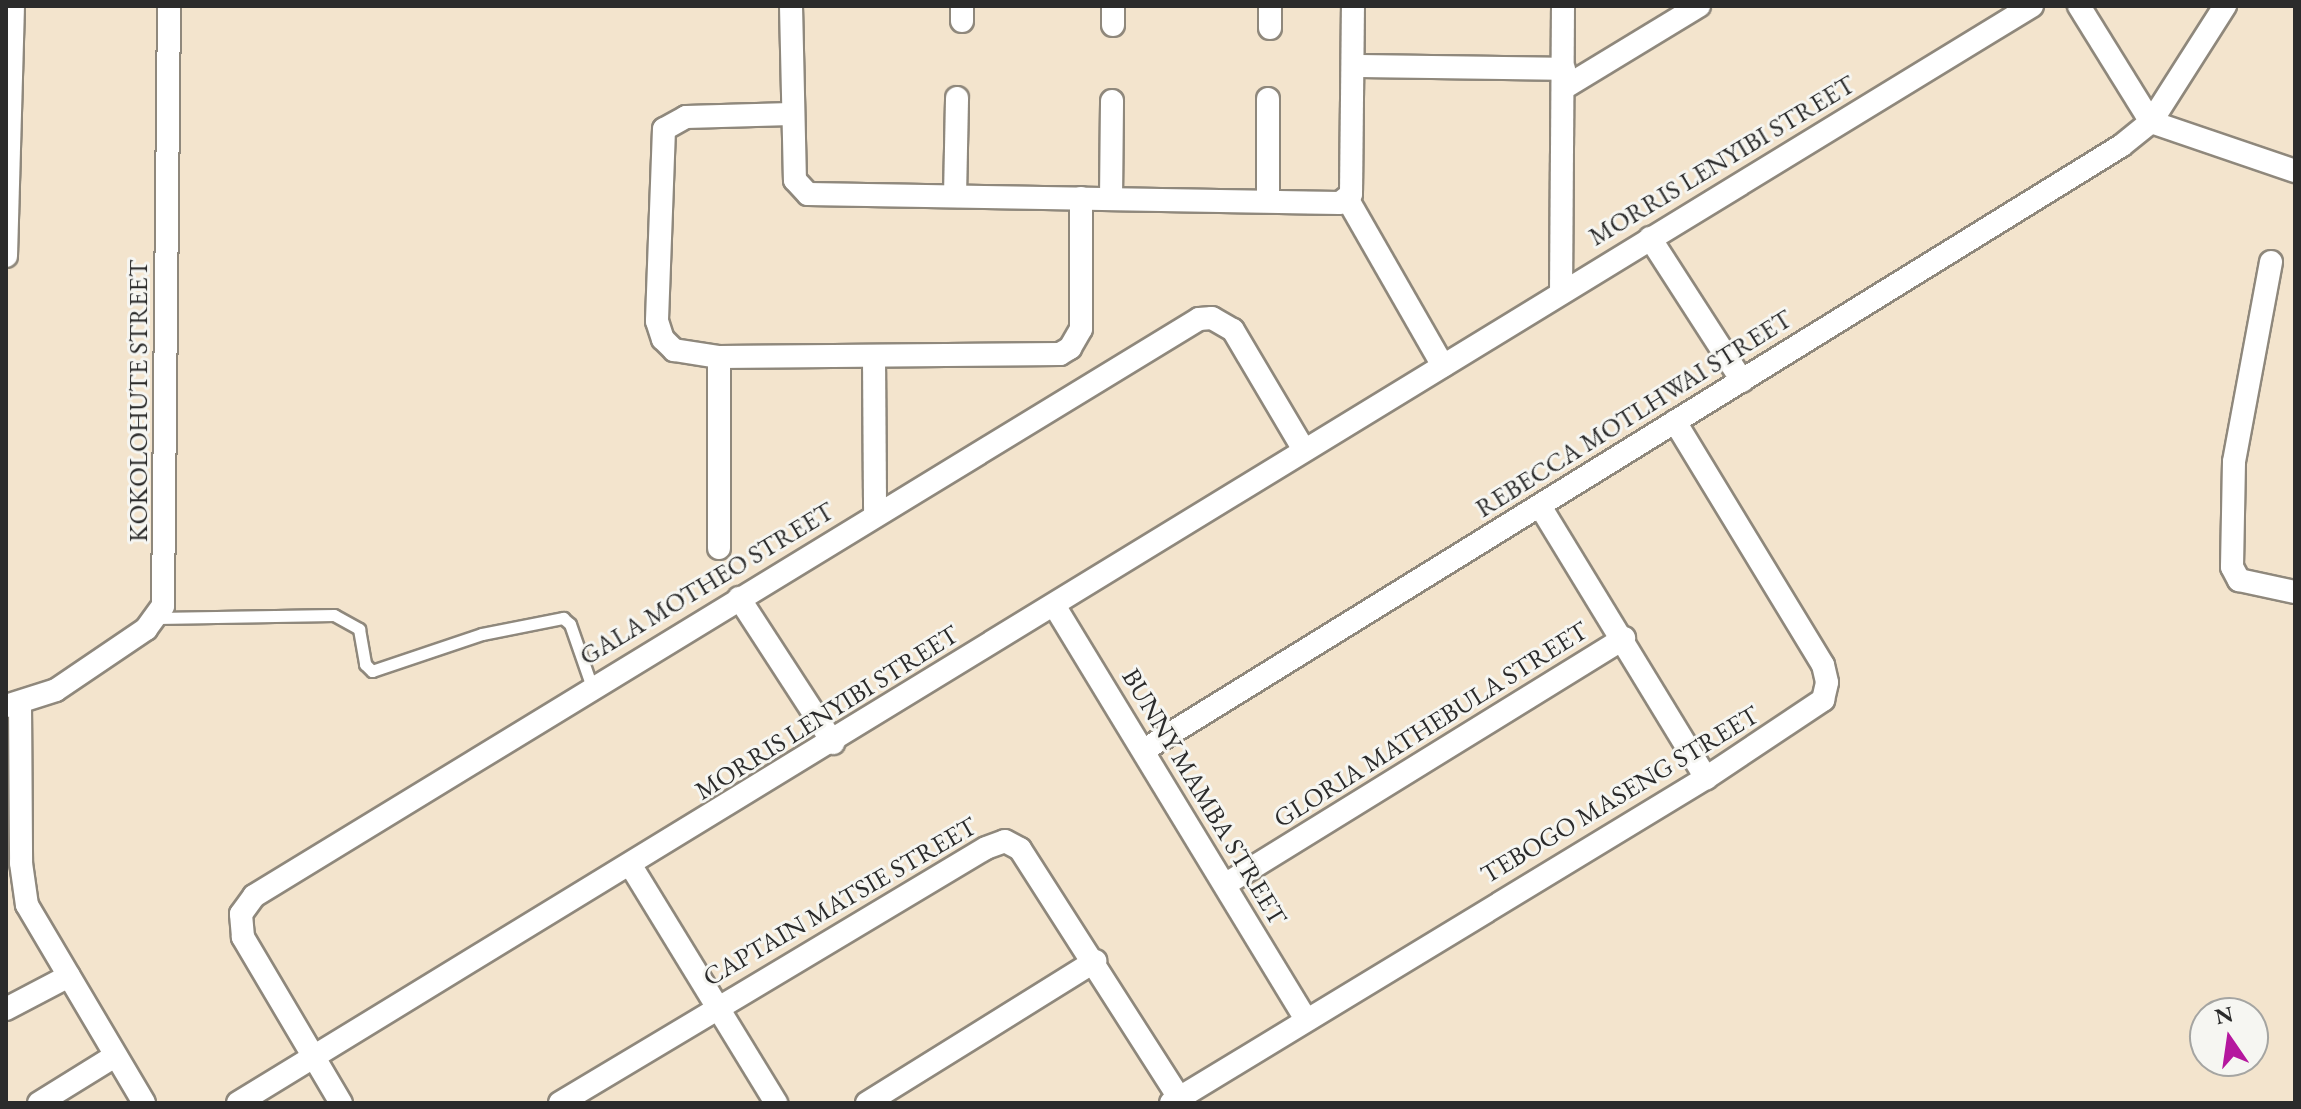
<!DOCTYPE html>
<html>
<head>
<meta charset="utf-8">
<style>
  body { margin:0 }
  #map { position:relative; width:2301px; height:1109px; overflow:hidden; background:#f3e4cd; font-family:"EB Garamond",serif }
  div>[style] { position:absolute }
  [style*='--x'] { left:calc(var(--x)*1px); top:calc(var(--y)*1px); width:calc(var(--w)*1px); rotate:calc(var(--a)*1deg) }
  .roads { filter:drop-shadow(2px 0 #8f887c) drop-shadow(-2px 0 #8f887c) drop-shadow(0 2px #8f887c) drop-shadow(0 -2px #8f887c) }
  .lane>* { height:11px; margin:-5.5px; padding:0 5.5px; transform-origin:5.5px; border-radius:5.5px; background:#fff }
  .street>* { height:22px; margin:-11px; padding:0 11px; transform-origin:11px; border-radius:11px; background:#fff }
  span { translate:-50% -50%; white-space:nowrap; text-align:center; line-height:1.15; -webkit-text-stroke:6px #f6f6f2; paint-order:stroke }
  .street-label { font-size:26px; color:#2b2b2b }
  .frame { position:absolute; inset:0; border:8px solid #2b2b2b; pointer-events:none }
  .north { position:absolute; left:2189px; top:997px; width:80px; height:80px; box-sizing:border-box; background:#f6f6f2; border:2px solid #a5a5a2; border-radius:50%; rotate:347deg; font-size:22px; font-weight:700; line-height:32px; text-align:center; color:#2b2b2b }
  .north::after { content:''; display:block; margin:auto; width:28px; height:36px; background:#b5179e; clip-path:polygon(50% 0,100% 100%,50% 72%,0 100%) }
</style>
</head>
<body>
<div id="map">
  <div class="roads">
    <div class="lane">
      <i style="--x:157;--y:618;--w:177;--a:-1"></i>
      <i style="--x:334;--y:615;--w:29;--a:29"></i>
      <i style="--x:359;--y:629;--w:36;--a:80"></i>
      <i style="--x:365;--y:664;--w:10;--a:45"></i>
      <i style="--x:372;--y:671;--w:116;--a:-18.6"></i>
      <i style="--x:482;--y:634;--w:83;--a:-11.2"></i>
      <i style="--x:563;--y:618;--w:9;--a:41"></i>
      <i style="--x:570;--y:624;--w:67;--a:70.8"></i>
    </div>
    <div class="street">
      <i style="--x:791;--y:6;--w:174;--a:88.7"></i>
      <i style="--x:795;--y:180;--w:19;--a:47"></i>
      <i style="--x:808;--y:194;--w:532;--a:0.97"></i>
      <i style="--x:1340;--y:203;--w:14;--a:-39"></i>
      <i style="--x:1351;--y:194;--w:188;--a:-89.4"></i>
      <i style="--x:2079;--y:6;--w:137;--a:58.2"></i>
      <i style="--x:2151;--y:122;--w:152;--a:18.8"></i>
      <i style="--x:962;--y:21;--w:15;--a:-90"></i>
      <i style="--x:1113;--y:25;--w:19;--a:-90"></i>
      <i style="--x:1270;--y:28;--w:22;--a:-90"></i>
      <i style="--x:1353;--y:66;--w:211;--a:0.8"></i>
      <i style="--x:1564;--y:88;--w:158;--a:-31.3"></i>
      <i style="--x:791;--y:114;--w:105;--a:178.4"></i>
      <i style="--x:686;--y:117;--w:25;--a:151"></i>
      <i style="--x:664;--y:129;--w:192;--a:92.1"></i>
      <i style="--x:657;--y:321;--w:19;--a:72"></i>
      <i style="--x:663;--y:339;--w:16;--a:45"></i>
      <i style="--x:674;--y:350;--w:46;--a:8.8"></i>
      <i style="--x:719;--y:357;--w:341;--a:-0.5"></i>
      <i style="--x:1060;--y:354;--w:12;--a:-31"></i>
      <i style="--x:1070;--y:348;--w:22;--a:-60"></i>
      <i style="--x:1081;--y:329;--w:131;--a:-90"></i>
      <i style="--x:955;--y:196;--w:98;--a:-88.8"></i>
      <i style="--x:1111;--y:199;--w:98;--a:-89.4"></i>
      <i style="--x:1348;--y:200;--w:191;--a:60.2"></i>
      <i style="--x:1268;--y:201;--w:102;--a:-90"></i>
      <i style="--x:1650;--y:238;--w:170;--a:57.2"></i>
      <i style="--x:6;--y:256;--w:250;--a:-88.4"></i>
      <i style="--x:2271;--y:262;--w:203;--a:100.5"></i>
      <i style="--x:2234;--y:462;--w:105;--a:91.1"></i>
      <i style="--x:2232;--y:567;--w:15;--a:62"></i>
      <i style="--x:2239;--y:580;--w:57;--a:12.1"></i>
      <i style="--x:1561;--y:293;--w:287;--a:-89.6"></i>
      <i style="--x:874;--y:358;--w:157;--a:89.6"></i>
      <i style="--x:1540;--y:506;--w:319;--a:58.6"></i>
      <i style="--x:719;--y:548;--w:191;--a:-90"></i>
      <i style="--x:739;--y:598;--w:173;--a:57"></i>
      <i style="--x:1054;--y:605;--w:483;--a:58.7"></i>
      <i style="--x:20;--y:705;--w:158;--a:89.6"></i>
      <i style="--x:21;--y:863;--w:42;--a:81.9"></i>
      <i style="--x:27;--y:905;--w:230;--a:59.4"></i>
      <i style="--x:6;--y:706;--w:52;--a:-17.7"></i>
      <i style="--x:56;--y:690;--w:109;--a:-34.1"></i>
      <i style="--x:146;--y:629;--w:29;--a:-54"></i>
      <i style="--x:163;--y:606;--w:600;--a:-89.43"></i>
      <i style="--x:1144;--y:750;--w:1149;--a:-31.73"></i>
      <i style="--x:2121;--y:146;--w:38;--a:-39"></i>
      <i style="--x:2151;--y:122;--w:138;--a:-57.5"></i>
      <i style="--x:631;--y:866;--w:278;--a:58.5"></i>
      <i style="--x:1226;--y:884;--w:468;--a:-31.7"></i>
      <i style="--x:6;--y:1009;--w:71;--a:-27.6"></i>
      <i style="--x:39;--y:1103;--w:89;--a:-31.7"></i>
      <i style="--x:238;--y:1103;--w:2103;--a:-31.45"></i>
      <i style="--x:341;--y:1103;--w:193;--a:-120.6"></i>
      <i style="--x:243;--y:937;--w:23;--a:-95"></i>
      <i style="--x:241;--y:914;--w:22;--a:-54"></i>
      <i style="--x:254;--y:896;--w:1107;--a:-31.41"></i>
      <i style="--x:1199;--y:319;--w:13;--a:-4"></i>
      <i style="--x:1212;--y:318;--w:24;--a:30"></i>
      <i style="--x:1233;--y:330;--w:139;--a:59.4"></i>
      <i style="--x:560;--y:1103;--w:496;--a:-30.9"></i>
      <i style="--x:986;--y:848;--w:20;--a:-20"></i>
      <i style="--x:1005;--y:841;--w:17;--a:28"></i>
      <i style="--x:1020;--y:849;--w:295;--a:57.4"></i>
      <i style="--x:867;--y:1103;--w:269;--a:-31.9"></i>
      <i style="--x:1171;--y:1103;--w:626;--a:-31.28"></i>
      <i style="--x:1706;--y:778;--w:141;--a:-33.7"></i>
      <i style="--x:1823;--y:700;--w:18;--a:-77"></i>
      <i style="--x:1827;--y:682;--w:17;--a:-103"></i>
      <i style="--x:1823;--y:665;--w:285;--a:-121.3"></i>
    </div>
  </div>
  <div class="street-label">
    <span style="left:1722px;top:161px;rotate:-31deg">MORRIS LENYIBI STREET</span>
    <span style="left:139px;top:401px;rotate:-90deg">KOKOLOHUTE STREET</span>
    <span style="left:1634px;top:414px;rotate:-32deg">REBECCA MOTLHWAI STREET</span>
    <span style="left:707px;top:584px;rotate:-31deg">GALA MOTHEO STREET</span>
    <span style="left:827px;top:713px;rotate:-32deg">MORRIS LENYIBI STREET</span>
    <span style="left:1431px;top:725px;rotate:-32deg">GLORIA MATHEBULA STREET</span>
    <span style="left:1620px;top:795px;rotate:-31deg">TEBOGO MASENG STREET</span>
    <span style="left:1204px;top:797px;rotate:59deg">BUNNY MAMBA STREET</span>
    <span style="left:840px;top:902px;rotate:-30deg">CAPTAIN MATSIE STREET</span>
  </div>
  <div class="frame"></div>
  <div class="north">N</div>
</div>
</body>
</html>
